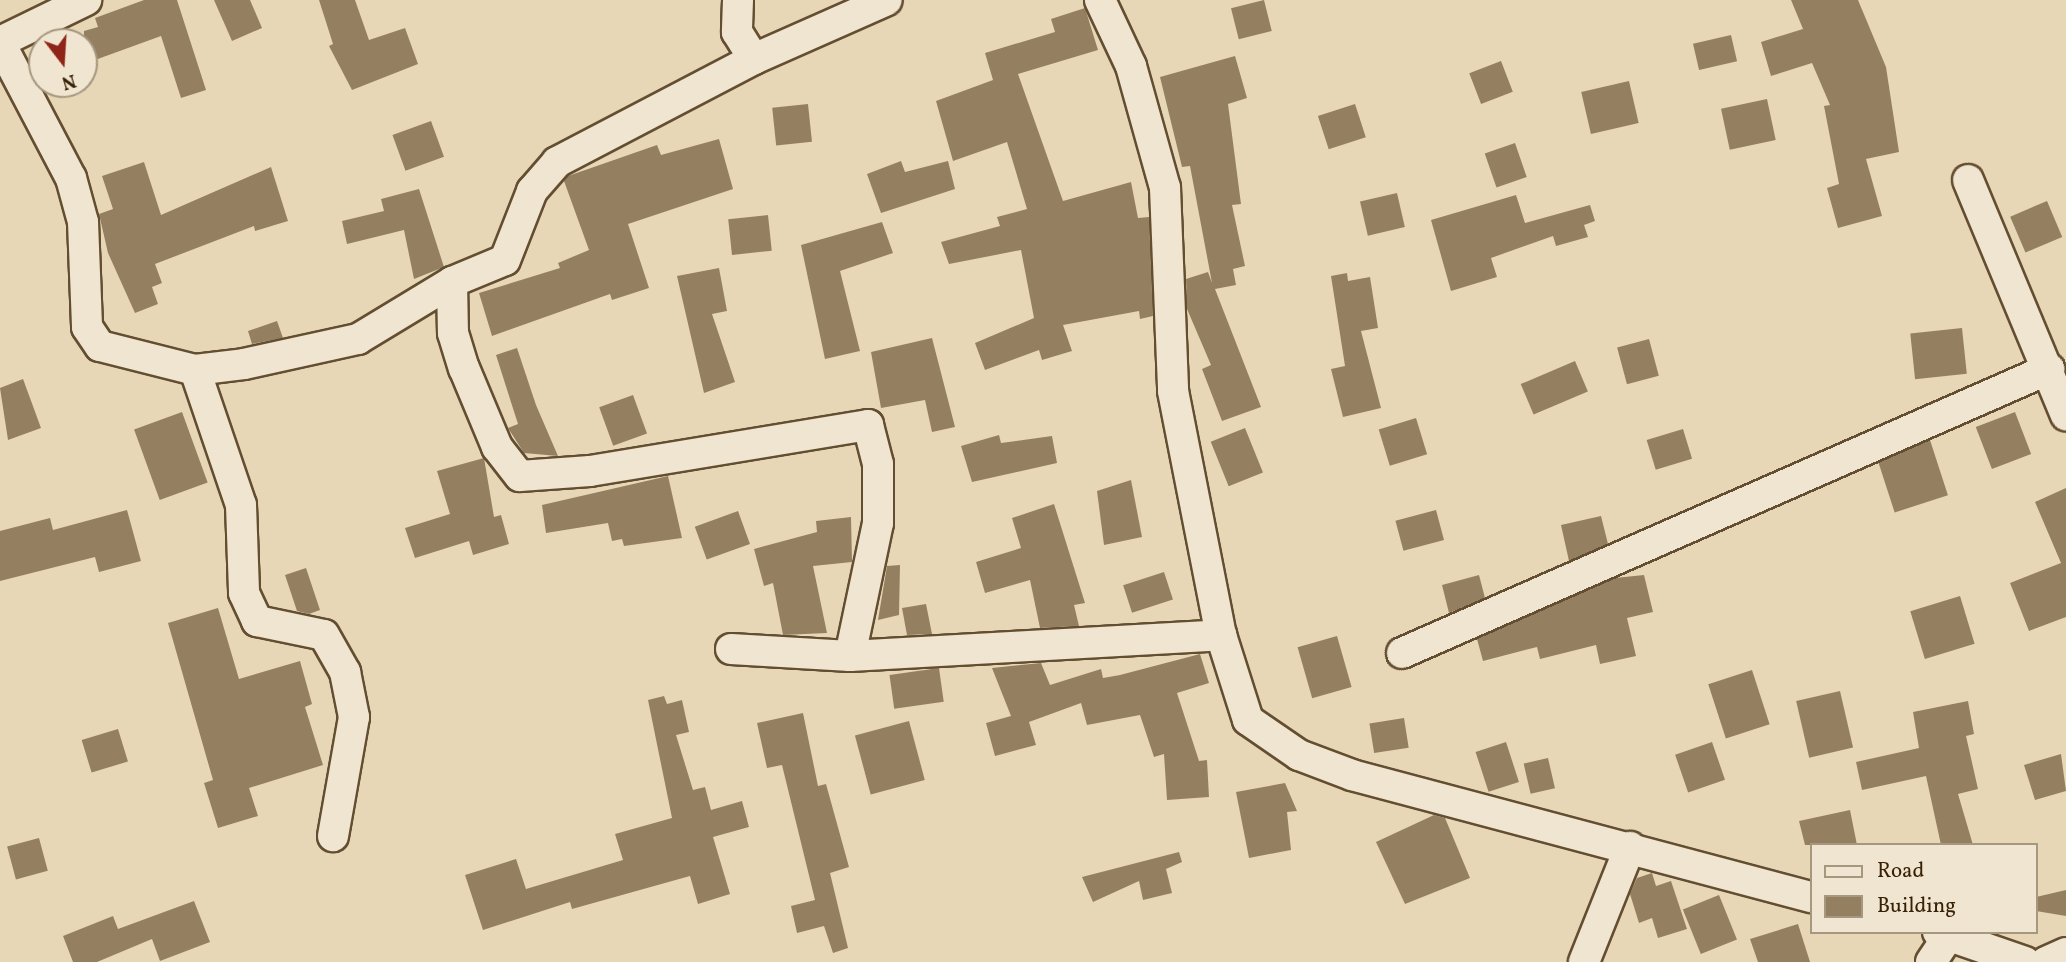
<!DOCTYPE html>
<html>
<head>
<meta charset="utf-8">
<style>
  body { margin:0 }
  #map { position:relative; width:2066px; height:962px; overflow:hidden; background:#e8d7b6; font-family:Vollkorn,serif }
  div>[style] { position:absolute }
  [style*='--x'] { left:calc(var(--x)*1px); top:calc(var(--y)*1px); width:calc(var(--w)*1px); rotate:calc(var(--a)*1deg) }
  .building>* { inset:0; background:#948061; transform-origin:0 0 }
  .roads { filter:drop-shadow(2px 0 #644e31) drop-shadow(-2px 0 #644e31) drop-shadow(0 2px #644e31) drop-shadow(0 -2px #644e31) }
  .minor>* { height:30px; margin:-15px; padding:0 15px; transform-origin:15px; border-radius:15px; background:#f0e5d0 }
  span { translate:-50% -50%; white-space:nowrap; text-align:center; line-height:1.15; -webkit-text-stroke:6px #f0e5d0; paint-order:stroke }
  .legend { position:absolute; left:1810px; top:843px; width:228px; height:91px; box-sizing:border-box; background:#f0e5d0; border:2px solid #a6977f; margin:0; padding:9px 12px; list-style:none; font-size:21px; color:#382105 }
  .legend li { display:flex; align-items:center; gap:14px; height:35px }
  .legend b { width:35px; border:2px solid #a6977f }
  .north { position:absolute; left:28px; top:28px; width:70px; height:70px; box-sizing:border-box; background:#f0e5d0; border:2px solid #a6977f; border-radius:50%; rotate:163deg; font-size:19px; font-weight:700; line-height:28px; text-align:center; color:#382105 }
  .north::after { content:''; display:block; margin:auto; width:24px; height:32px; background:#8f2418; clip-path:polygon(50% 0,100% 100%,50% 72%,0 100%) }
</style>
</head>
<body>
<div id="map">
  <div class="building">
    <i style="clip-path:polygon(144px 0,177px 0,206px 90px,181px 98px,161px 36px,84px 64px,84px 31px,98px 27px,95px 18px)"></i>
    <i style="clip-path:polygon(214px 0,250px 0,262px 28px,232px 41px)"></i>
    <i style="clip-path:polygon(319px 0,355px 0,369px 40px,405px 28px,418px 64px,352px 90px,329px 46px,333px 44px)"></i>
    <i style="left:1264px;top:0;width:32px;height:34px;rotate:76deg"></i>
    <i style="clip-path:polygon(1791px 0,1858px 0,1886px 67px,1899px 152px,1866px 159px,1882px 216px,1838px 228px,1827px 188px,1839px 184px,1824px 106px,1830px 105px,1812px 63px,1771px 76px,1761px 42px,1803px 29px)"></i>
    <i style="clip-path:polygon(1085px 8px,1098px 50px,1018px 74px,1063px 201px,1131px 182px,1138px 218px,1149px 217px,1153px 316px,1140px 319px,1139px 311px,1063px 325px,1072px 351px,1042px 360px,1039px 350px,985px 370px,975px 343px,1034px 318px,1021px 250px,949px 264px,941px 242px,1000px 226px,997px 217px,1027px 209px,1007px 142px,953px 161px,936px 101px,993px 80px,985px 53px,1055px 32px,1051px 19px)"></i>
    <i style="left:1731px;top:35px;width:27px;height:39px;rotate:77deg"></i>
    <i style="clip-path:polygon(1235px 56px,1247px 98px,1228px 104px,1241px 204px,1232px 205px,1245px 266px,1233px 269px,1236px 285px,1215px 289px,1261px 407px,1222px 421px,1202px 369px,1211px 365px,1187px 309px,1186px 279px,1208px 272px,1212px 283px,1190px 166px,1182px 167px,1160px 77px)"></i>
    <i style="left:1501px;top:61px;width:33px;height:34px;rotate:69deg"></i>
    <i style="left:1629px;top:81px;width:43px;height:49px;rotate:77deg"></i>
    <i style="left:1767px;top:99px;width:42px;height:47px;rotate:78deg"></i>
    <i style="left:808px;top:104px;width:38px;height:36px;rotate:84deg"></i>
    <i style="left:1355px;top:104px;width:35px;height:39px;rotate:72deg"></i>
    <i style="left:431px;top:121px;width:38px;height:41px;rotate:70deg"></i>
    <i style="clip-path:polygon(719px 139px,733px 189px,628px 224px,649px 288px,612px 300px,610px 294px,492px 336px,479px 293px,560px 268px,558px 263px,589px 250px,564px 181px,568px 176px,657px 145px,661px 155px)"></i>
    <i style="left:1515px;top:143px;width:36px;height:32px;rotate:71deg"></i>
    <i style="clip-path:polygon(901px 161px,905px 172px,948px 161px,955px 189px,881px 213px,867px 174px)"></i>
    <i style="clip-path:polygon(144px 162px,161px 215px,271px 167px,288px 221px,255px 231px,254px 226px,155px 264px,162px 283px,152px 287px,158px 304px,135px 313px,108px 253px,99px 214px,113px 209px,102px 176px)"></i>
    <i style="clip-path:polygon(419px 189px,444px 267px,414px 279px,404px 230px,347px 244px,342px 221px,384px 211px,381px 199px)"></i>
    <i style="left:1397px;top:193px;width:35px;height:38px;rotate:77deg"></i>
    <i style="clip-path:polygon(1516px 195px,1525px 223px,1590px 205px,1595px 221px,1584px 225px,1588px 237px,1556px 246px,1553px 236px,1491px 258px,1497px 277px,1451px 291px,1431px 220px)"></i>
    <i style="left:2047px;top:201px;width:39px;height:40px;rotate:67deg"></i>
    <i style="left:768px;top:215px;width:36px;height:40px;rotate:84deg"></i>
    <i style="clip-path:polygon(882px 222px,893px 253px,840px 271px,860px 351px,825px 359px,801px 245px)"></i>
    <i style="clip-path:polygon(719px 268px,727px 311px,712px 314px,735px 382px,704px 393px,677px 276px)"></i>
    <i style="clip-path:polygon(1347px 273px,1348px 281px,1370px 277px,1378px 328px,1361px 331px,1381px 408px,1343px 417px,1331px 369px,1345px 366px,1331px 276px)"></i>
    <i style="clip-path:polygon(277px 321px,283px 338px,252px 344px,248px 331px)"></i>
    <i style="left:1962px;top:328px;width:46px;height:52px;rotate:84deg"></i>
    <i style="clip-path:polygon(932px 338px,955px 427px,932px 432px,925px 400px,881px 408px,871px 352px)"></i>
    <i style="left:1649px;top:339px;width:38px;height:33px;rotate:75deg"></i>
    <i style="clip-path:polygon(517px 348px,536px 405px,558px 456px,524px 453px,508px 428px,518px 424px,496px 355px)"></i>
    <i style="left:1575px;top:361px;width:33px;height:59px;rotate:67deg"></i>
    <i style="clip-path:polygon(23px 379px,41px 428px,8px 440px,0 388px)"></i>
    <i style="left:633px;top:395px;width:41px;height:36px;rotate:70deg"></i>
    <i style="left:182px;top:412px;width:75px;height:51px;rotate:70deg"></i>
    <i style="left:2015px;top:412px;width:45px;height:42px;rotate:69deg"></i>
    <i style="left:1416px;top:418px;width:38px;height:39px;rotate:73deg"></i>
    <i style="left:1245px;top:428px;width:48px;height:37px;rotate:68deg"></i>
    <i style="left:1683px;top:429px;width:31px;height:38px;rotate:73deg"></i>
    <i style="clip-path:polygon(999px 435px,1001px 443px,1052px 436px,1057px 463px,972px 482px,961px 446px)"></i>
    <i style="left:1930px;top:440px;width:58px;height:56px;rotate:72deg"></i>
    <i style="clip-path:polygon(484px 458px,494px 517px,501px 515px,509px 544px,473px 555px,469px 541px,415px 558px,405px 528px,450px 514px,437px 471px)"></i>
    <i style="clip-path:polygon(668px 476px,682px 538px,624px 546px,622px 539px,612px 541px,608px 523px,546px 533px,542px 505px)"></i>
    <i style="clip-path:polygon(1131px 480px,1142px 537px,1104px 545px,1097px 491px)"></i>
    <i style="clip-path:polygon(2066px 488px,2066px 617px,2029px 631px,2010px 583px,2061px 563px,2035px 502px)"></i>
    <i style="clip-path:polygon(1054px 504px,1085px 603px,1074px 605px,1079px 626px,1040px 628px,1030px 580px,985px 593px,976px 562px,1021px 548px,1012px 518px)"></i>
    <i style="clip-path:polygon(127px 510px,141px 561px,99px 572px,95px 557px,0 581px,0 531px,50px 518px,53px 530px)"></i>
    <i style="left:1436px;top:510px;width:31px;height:42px;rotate:75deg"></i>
    <i style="left:738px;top:511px;width:35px;height:46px;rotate:70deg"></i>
    <i style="clip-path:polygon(1601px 516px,1608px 544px,1569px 561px,1561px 525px)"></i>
    <i style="clip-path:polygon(851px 517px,852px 562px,813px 566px,827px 633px,783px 635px,773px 583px,764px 586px,754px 549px,817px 532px,816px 521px)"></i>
    <i style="clip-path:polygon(900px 565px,899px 615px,878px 620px,887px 566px)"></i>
    <i style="clip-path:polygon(306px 568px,320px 610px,309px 614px,297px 611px,285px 575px)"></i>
    <i style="left:1164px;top:572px;width:29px;height:43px;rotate:72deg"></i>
    <i style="clip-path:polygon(1479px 575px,1485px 598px,1449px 613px,1442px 585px)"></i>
    <i style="clip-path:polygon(1644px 575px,1653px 612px,1627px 618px,1636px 656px,1600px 664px,1596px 645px,1540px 659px,1537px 647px,1483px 661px,1477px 639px,1615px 578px)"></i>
    <i style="left:1960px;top:596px;width:50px;height:52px;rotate:73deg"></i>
    <i style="clip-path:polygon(926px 604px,932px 634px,907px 635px,902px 608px)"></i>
    <i style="clip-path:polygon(218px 608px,239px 679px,300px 661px,312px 704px,305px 707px,323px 765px,249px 788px,258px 816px,218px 828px,204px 783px,213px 780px,168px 623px)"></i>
    <i style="left:1337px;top:636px;width:53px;height:41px;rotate:74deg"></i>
    <i style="clip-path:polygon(1200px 654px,1209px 683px,1177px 693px,1199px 761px,1207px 760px,1209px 797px,1167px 800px,1164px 754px,1154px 757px,1140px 715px,1087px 725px,1081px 703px,1029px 722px,1036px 745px,995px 756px,986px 723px,1011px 716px,992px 668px,1041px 663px,1050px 685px,1101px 669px,1103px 678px,1120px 675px)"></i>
    <i style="left:939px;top:668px;width:34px;height:50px;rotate:82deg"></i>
    <i style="left:1752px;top:670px;width:57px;height:46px;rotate:72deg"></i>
    <i style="left:1840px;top:691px;width:58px;height:45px;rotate:77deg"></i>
    <i style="clip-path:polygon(664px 696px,667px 704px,682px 700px,689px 732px,676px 735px,693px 790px,705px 787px,711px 810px,742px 801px,749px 827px,713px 837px,730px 894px,698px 904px,690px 876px,572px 909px,570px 902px,483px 930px,465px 875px,516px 859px,526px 889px,623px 860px,615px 834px,672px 818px,648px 700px)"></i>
    <i style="clip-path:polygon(1968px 701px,1974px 734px,1966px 736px,1978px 789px,1958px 794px,1973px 845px,1941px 845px,1926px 776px,1862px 790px,1856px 762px,1919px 748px,1913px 712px)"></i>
    <i style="clip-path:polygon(803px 713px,818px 786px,826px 784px,849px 867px,830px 873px,848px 948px,833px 953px,824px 926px,797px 933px,791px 906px,815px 900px,782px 765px,767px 768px,757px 723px)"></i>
    <i style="left:1404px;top:718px;width:30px;height:35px;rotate:81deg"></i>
    <i style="left:909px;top:721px;width:61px;height:56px;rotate:75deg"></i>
    <i style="left:118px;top:729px;width:34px;height:38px;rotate:73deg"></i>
    <i style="left:1506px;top:742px;width:42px;height:32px;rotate:72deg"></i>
    <i style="left:1712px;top:742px;width:40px;height:39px;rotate:71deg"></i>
    <i style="clip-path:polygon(2061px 754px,2066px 791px,2035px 800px,2024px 765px)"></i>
    <i style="left:1548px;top:758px;width:31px;height:25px;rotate:77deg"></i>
    <i style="clip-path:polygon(1285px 783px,1297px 811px,1287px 812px,1291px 850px,1249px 858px,1236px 792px)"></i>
    <i style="clip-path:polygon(1850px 810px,1857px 845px,1805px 845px,1799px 821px)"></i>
    <i style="clip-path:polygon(1434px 815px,1445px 818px,1470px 878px,1405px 904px,1376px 842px)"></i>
    <i style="left:39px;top:838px;width:34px;height:33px;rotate:75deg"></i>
    <i style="clip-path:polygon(1179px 852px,1182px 862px,1166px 869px,1172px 893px,1143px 900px,1139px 881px,1093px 902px,1082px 877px)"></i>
    <i style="clip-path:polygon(1652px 873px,1656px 886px,1671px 881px,1687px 929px,1658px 938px,1652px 918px,1639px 923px,1630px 894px,1637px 878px)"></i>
    <i style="clip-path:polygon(2066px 890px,2066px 916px,2036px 911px,2036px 897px)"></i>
    <i style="left:1719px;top:895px;width:48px;height:39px;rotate:68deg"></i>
    <i style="clip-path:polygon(194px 901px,210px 942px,160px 961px,152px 939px,97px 962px,73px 962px,63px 936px,113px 916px,118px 929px)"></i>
    <i style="clip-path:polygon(1798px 924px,1810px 962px,1758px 962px,1750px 939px)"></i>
  </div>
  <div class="roads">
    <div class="minor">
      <i style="--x:738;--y:0;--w:32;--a:92"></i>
      <i style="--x:737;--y:32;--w:32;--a:58"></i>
      <i style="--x:1100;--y:0;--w:73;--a:64.8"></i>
      <i style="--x:1131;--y:66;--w:127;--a:74.4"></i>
      <i style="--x:1165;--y:188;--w:203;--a:87.7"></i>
      <i style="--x:1173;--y:391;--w:249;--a:78.9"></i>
      <i style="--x:1221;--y:635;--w:89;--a:72.4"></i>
      <i style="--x:1248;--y:720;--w:62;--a:34.5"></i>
      <i style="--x:1299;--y:755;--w:57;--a:20.7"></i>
      <i style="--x:1352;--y:775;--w:476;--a:14.9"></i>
      <i style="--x:0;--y:42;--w:96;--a:-26"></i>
      <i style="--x:0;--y:43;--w:153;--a:62.3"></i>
      <i style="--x:71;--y:178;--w:46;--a:74.7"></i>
      <i style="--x:83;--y:222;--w:105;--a:87.8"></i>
      <i style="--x:87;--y:327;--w:23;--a:56"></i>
      <i style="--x:100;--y:346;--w:98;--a:14.2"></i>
      <i style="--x:195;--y:370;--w:49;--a:-7"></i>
      <i style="--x:244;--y:364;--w:117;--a:-12.4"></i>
      <i style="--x:358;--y:339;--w:110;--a:-31.2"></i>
      <i style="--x:452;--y:282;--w:51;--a:88.9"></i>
      <i style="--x:453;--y:333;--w:37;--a:73"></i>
      <i style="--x:464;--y:368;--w:86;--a:67.3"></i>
      <i style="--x:497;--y:447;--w:37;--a:52"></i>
      <i style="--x:520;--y:476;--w:70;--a:-4.1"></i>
      <i style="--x:590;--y:471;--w:282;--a:-9.4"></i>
      <i style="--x:868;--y:425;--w:40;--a:75.6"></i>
      <i style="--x:878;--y:464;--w:59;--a:90"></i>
      <i style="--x:878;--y:523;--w:136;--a:101.9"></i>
      <i style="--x:1968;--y:180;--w:255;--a:67.4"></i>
      <i style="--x:452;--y:282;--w:57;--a:-22.5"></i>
      <i style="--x:505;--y:260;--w:74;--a:-68.6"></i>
      <i style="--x:532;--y:191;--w:38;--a:-49"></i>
      <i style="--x:557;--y:162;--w:222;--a:-27.6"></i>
      <i style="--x:754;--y:59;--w:145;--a:-23.9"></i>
      <i style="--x:195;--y:370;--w:143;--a:71.2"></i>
      <i style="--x:241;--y:505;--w:88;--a:88"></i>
      <i style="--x:244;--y:593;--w:31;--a:65"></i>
      <i style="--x:257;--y:621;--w:68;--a:11.8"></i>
      <i style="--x:324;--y:635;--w:43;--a:60.4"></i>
      <i style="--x:345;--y:672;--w:46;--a:78.7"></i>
      <i style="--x:354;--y:717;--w:121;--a:100"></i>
      <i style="--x:731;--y:649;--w:119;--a:3.4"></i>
      <i style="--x:850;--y:656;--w:372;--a:-3.2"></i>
      <i style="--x:1402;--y:653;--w:707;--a:-23.7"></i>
      <i style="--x:1938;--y:932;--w:92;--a:19"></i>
      <i style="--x:1584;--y:962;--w:124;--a:-68.2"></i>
      <i style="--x:1931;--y:962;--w:32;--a:-56"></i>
      <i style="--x:2046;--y:962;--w:22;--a:-24"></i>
    </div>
  </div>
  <ul class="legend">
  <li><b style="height:9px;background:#f0e5d0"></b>Road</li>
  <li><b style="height:19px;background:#948061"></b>Building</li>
  </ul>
  <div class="north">N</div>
</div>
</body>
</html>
